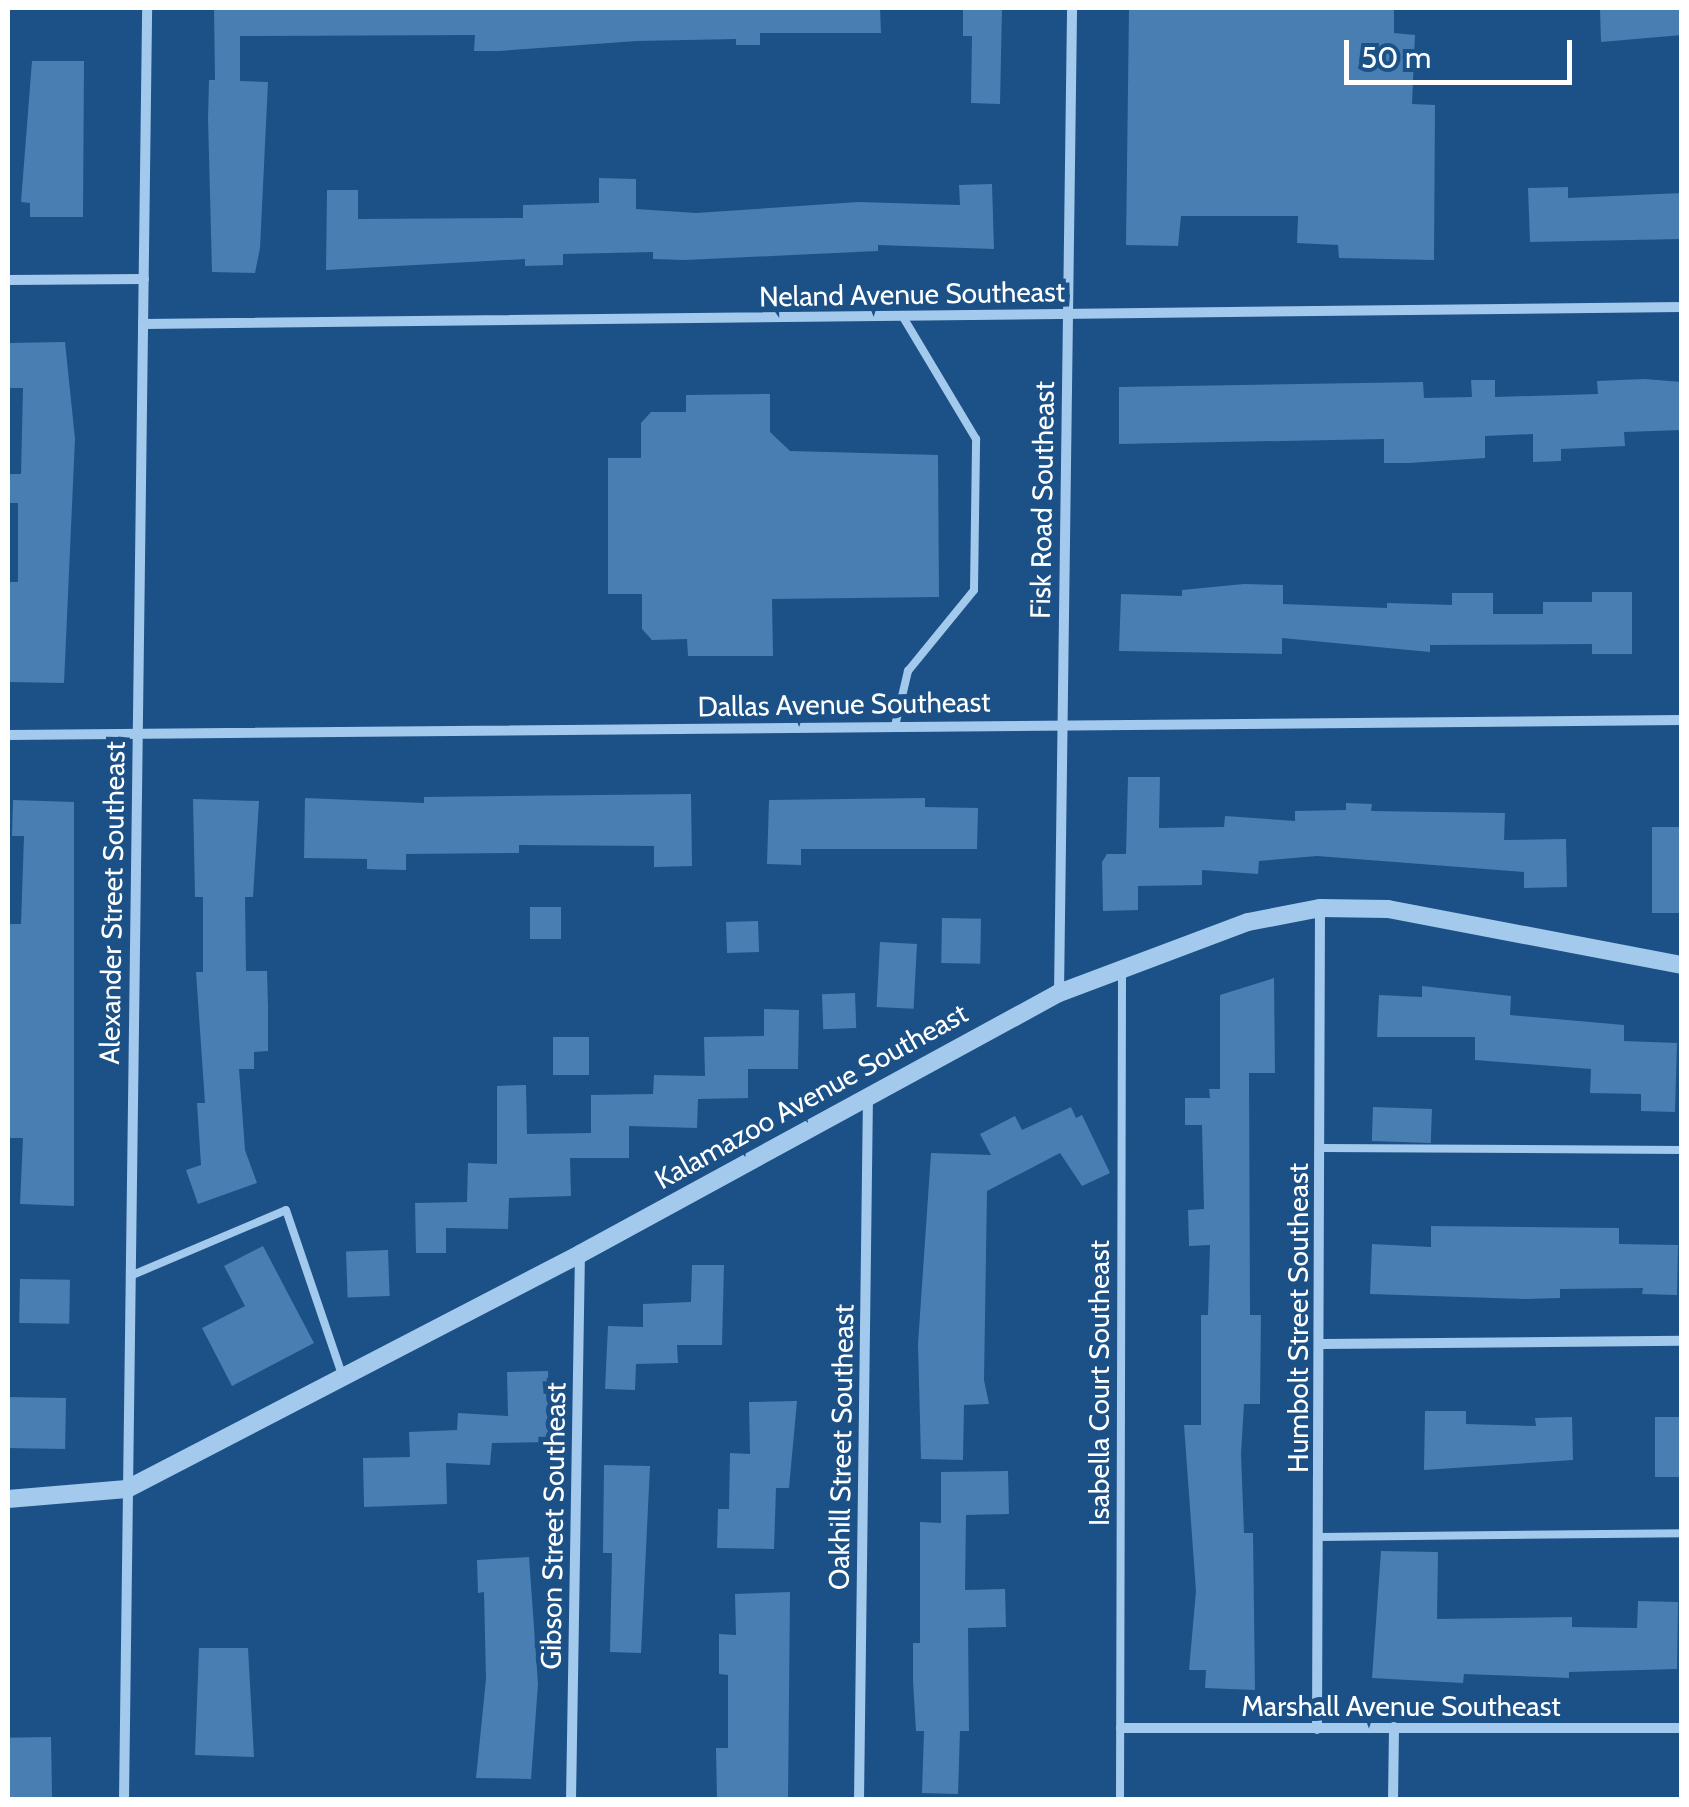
<!DOCTYPE html>
<html>
<head>
<meta charset="utf-8">
<style>
  body { margin:0 }
  #map { position:relative; width:1689px; height:1807px; overflow:hidden; background:#1b5187; font-family:Cabin,sans-serif }
  div>[style] { position:absolute }
  [style*='--x'] { left:calc(var(--x)*1px); top:calc(var(--y)*1px); width:calc(var(--w)*1px); rotate:calc(var(--a)*1deg) }
  .building>* { inset:0; background:#487eb2; transform-origin:0 0 }
  .service>* { height:8px; margin:-4px; padding:0 4px; transform-origin:4px; border-radius:4px; background:#a3c9ec }
  .minor>* { height:10px; margin:-5px; padding:0 5px; transform-origin:5px; border-radius:5px; background:#a3c9ec }
  .tertiary>* { height:18px; margin:-9px; padding:0 9px; transform-origin:9px; border-radius:9px; background:#a3c9ec }
  span { translate:-50% -50%; white-space:nowrap; text-align:center; line-height:1.15; -webkit-text-stroke:10px #1b5187; paint-order:stroke }
  .street-label { font-size:28px; color:#fff }
  .frame { position:absolute; inset:0; border:10px solid #fff; pointer-events:none }
  .scale { position:absolute; left:1344px; top:40px; width:228px; height:45px; box-sizing:border-box; border:5px solid #fff; border-top:0; padding-left:12px; font-size:30px; line-height:35px; white-space:nowrap; color:#fff; -webkit-text-stroke:8px #1b5187; paint-order:stroke }
</style>
</head>
<body>
<div id="map">
  <div class="building">
    <i style="clip-path:polygon(214px 8px,880px 8px,881px 33px,760px 33px,760px 45px,736px 45px,736px 39px,637px 41px,499px 51px,474px 51px,475px 35px,240px 36px,240px 81px,268px 82px,260px 248px,255px 273px,212px 272px,208px 118px,209px 80px,215px 80px)"></i>
    <i style="clip-path:polygon(963px 8px,1002px 8px,1000px 104px,971px 103px,972px 36px,963px 36px)"></i>
    <i style="clip-path:polygon(1129px 8px,1394px 8px,1394px 33px,1415px 35px,1412px 104px,1435px 105px,1434px 260px,1339px 258px,1338px 245px,1297px 243px,1298px 216px,1181px 216px,1178px 246px,1126px 245px)"></i>
    <i style="clip-path:polygon(1600px 8px,1682px 8px,1682px 35px,1601px 42px)"></i>
    <i style="clip-path:polygon(32px 61px,84px 61px,83px 217px,30px 217px,30px 203px,21px 202px)"></i>
    <i style="clip-path:polygon(599px 178px,636px 179px,636px 209px,696px 213px,858px 202px,960px 205px,959px 185px,992px 184px,994px 249px,878px 245px,878px 251px,685px 260px,653px 259px,653px 252px,563px 254px,563px 265px,525px 266px,525px 259px,326px 270px,327px 190px,358px 190px,358px 219px,523px 218px,523px 205px,599px 203px)"></i>
    <i style="clip-path:polygon(1568px 187px,1568px 198px,1682px 193px,1682px 239px,1530px 242px,1528px 188px)"></i>
    <i style="clip-path:polygon(65px 342px,75px 439px,64px 683px,8px 682px,8px 582px,18px 582px,18px 503px,8px 503px,8px 474px,21px 474px,23px 388px,8px 388px,8px 343px)"></i>
    <i style="clip-path:polygon(1644px 379px,1682px 382px,1682px 430px,1624px 432px,1625px 446px,1561px 449px,1561px 461px,1533px 462px,1533px 434px,1485px 436px,1485px 458px,1409px 463px,1384px 463px,1384px 439px,1119px 444px,1119px 387px,1423px 382px,1424px 398px,1472px 397px,1471px 380px,1495px 380px,1495px 397px,1598px 394px,1597px 381px)"></i>
    <i style="clip-path:polygon(770px 394px,770px 432px,790px 451px,938px 455px,939px 597px,772px 599px,773px 656px,688px 656px,687px 639px,652px 640px,642px 629px,642px 594px,608px 594px,608px 458px,641px 458px,641px 423px,651px 412px,686px 412px,686px 395px)"></i>
    <i style="clip-path:polygon(1244px 584px,1283px 585px,1283px 604px,1387px 608px,1387px 603px,1452px 605px,1452px 593px,1493px 593px,1493px 614px,1543px 614px,1543px 602px,1592px 602px,1592px 592px,1632px 592px,1632px 654px,1592px 654px,1592px 644px,1430px 645px,1430px 652px,1282px 638px,1282px 654px,1119px 651px,1121px 594px,1182px 596px,1182px 590px)"></i>
    <i style="clip-path:polygon(1128px 777px,1160px 777px,1159px 828px,1224px 827px,1225px 816px,1295px 821px,1295px 811px,1346px 810px,1346px 803px,1372px 804px,1371px 811px,1505px 813px,1504px 840px,1566px 839px,1567px 887px,1524px 888px,1524px 872px,1317px 856px,1259px 861px,1258px 874px,1202px 870px,1202px 885px,1138px 886px,1138px 910px,1103px 911px,1102px 862px,1107px 854px,1126px 854px)"></i>
    <i style="clip-path:polygon(691px 794px,692px 866px,654px 867px,654px 846px,519px 845px,519px 853px,406px 854px,406px 870px,367px 869px,367px 859px,304px 858px,305px 798px,424px 803px,424px 797px)"></i>
    <i style="clip-path:polygon(925px 798px,925px 807px,978px 808px,977px 849px,801px 849px,801px 865px,767px 864px,769px 800px)"></i>
    <i style="clip-path:polygon(193px 799px,259px 801px,253px 897px,245px 897px,246px 971px,267px 971px,268px 1006px,268px 1051px,254px 1052px,254px 1069px,239px 1069px,245px 1150px,257px 1183px,198px 1204px,186px 1170px,201px 1165px,197px 1103px,205px 1103px,196px 972px,203px 972px,203px 897px,195px 897px)"></i>
    <i style="clip-path:polygon(13px 800px,74px 802px,74px 1206px,20px 1204px,23px 1138px,8px 1138px,8px 924px,21px 924px,24px 836px,12px 836px)"></i>
    <i style="left:1652px;top:827px;width:30px;height:86px"></i>
    <i style="left:530px;top:907px;width:31px;height:32px"></i>
    <i style="left:942px;top:918px;width:39px;height:45px;rotate:1deg"></i>
    <i style="left:758px;top:921px;width:31px;height:32px;rotate:88deg"></i>
    <i style="left:880px;top:942px;width:37px;height:65px;rotate:3deg"></i>
    <i style="clip-path:polygon(1274px 978px,1275px 1073px,1249px 1073px,1250px 1315px,1261px 1315px,1260px 1404px,1244px 1404px,1241px 1454px,1244px 1533px,1253px 1533px,1255px 1690px,1205px 1688px,1206px 1670px,1189px 1670px,1196px 1591px,1184px 1425px,1201px 1425px,1201px 1315px,1208px 1315px,1210px 1245px,1189px 1246px,1188px 1210px,1204px 1209px,1202px 1125px,1185px 1125px,1185px 1098px,1210px 1098px,1209px 1089px,1220px 1089px,1220px 995px)"></i>
    <i style="clip-path:polygon(1422px 986px,1511px 996px,1510px 1015px,1624px 1025px,1624px 1041px,1677px 1043px,1675px 1112px,1641px 1111px,1641px 1094px,1590px 1093px,1591px 1069px,1475px 1060px,1475px 1037px,1377px 1037px,1379px 995px,1422px 997px)"></i>
    <i style="left:855px;top:993px;width:35px;height:33px;rotate:88deg"></i>
    <i style="clip-path:polygon(764px 1009px,799px 1010px,798px 1069px,748px 1069px,748px 1098px,698px 1099px,697px 1128px,629px 1126px,629px 1158px,570px 1158px,571px 1196px,509px 1198px,508px 1229px,446px 1228px,446px 1253px,416px 1253px,415px 1203px,467px 1202px,468px 1163px,497px 1164px,497px 1086px,526px 1085px,527px 1134px,591px 1133px,591px 1095px,653px 1094px,654px 1075px,705px 1076px,704px 1037px,764px 1036px)"></i>
    <i style="left:553px;top:1037px;width:36px;height:38px"></i>
    <i style="clip-path:polygon(1071px 1107px,1076px 1118px,1082px 1115px,1110px 1173px,1082px 1186px,1060px 1153px,987px 1191px,984px 1380px,989px 1404px,964px 1405px,963px 1460px,921px 1459px,918px 1344px,931px 1153px,991px 1155px,980px 1134px,1015px 1116px,1022px 1130px)"></i>
    <i style="left:1373px;top:1107px;width:59px;height:34px;rotate:2deg"></i>
    <i style="clip-path:polygon(1431px 1226px,1619px 1228px,1619px 1244px,1678px 1245px,1677px 1295px,1642px 1294px,1643px 1288px,1560px 1289px,1560px 1298px,1525px 1299px,1370px 1294px,1372px 1244px,1431px 1247px)"></i>
    <i style="clip-path:polygon(263px 1246px,314px 1343px,232px 1386px,202px 1328px,245px 1306px,224px 1266px)"></i>
    <i style="left:388px;top:1250px;width:46px;height:42px;rotate:88deg"></i>
    <i style="clip-path:polygon(692px 1265px,724px 1265px,722px 1345px,677px 1345px,678px 1363px,636px 1364px,635px 1390px,605px 1389px,608px 1326px,643px 1327px,643px 1304px,691px 1302px)"></i>
    <i style="left:20px;top:1279px;width:50px;height:44px;rotate:1deg"></i>
    <i style="clip-path:polygon(548px 1371px,550px 1442px,492px 1443px,490px 1465px,446px 1463px,447px 1504px,364px 1507px,363px 1458px,410px 1457px,409px 1432px,457px 1430px,458px 1413px,508px 1416px,507px 1372px)"></i>
    <i style="left:8px;top:1397px;width:58px;height:51px;rotate:1deg"></i>
    <i style="clip-path:polygon(797px 1401px,789px 1488px,776px 1488px,774px 1549px,717px 1548px,718px 1509px,729px 1509px,730px 1453px,750px 1454px,749px 1402px)"></i>
    <i style="clip-path:polygon(1425px 1411px,1466px 1411px,1466px 1424px,1536px 1426px,1535px 1418px,1572px 1417px,1573px 1460px,1424px 1470px)"></i>
    <i style="left:1655px;top:1417px;width:27px;height:60px"></i>
    <i style="clip-path:polygon(604px 1465px,650px 1466px,641px 1653px,610px 1652px,612px 1553px,603px 1553px)"></i>
    <i style="clip-path:polygon(1008px 1471px,1009px 1514px,966px 1515px,965px 1590px,1005px 1589px,1006px 1627px,968px 1628px,969px 1731px,960px 1731px,958px 1794px,922px 1793px,924px 1731px,916px 1731px,913px 1681px,913px 1643px,920px 1643px,920px 1522px,941px 1523px,941px 1472px)"></i>
    <i style="clip-path:polygon(1381px 1551px,1438px 1552px,1437px 1619px,1572px 1617px,1572px 1627px,1637px 1628px,1638px 1601px,1678px 1602px,1677px 1669px,1569px 1672px,1569px 1678px,1464px 1674px,1463px 1683px,1372px 1678px)"></i>
    <i style="clip-path:polygon(529px 1557px,538px 1684px,531px 1779px,476px 1778px,486px 1679px,484px 1592px,478px 1593px,477px 1560px)"></i>
    <i style="clip-path:polygon(790px 1592px,788px 1800px,717px 1800px,716px 1748px,728px 1748px,728px 1675px,719px 1674px,719px 1634px,736px 1635px,735px 1594px)"></i>
    <i style="clip-path:polygon(199px 1648px,248px 1648px,254px 1757px,195px 1755px)"></i>
    <i style="left:51px;top:1737px;width:63px;height:43px;rotate:89deg"></i>
  </div>
  <div class="service">
    <i style="--x:895;--y:726;--w:57;--a:-76.7"></i>
    <i style="--x:908;--y:671;--w:104;--a:-50.8"></i>
    <i style="--x:974;--y:590;--w:151;--a:-89.2"></i>
    <i style="--x:976;--y:439;--w:142;--a:-120.9"></i>
    <i style="--x:1321;--y:1148;--w:361;--a:0.3"></i>
    <i style="--x:130;--y:1276;--w:169;--a:-22.9"></i>
    <i style="--x:286;--y:1210;--w:176;--a:71.2"></i>
    <i style="--x:1319;--y:1537;--w:363;--a:-0.6"></i>
    <i style="--x:1120;--y:1800;--w:831;--a:-89.86"></i>
  </div>
  <div class="minor">
    <i style="--x:8;--y:280;--w:136;--a:-0.4"></i>
    <i style="--x:143;--y:324;--w:1539;--a:-0.63"></i>
    <i style="--x:8;--y:735;--w:1674;--a:-0.51"></i>
    <i style="--x:1059;--y:993;--w:985;--a:-89.24"></i>
    <i style="--x:1322;--y:1344;--w:360;--a:-0.5"></i>
    <i style="--x:1121;--y:1728;--w:561;--a:0"></i>
    <i style="--x:1317;--y:1729;--w:821;--a:-89.79"></i>
    <i style="--x:124;--y:1800;--w:1792;--a:-89.26"></i>
    <i style="--x:571;--y:1800;--w:546;--a:-89.06"></i>
    <i style="--x:859;--y:1800;--w:704;--a:-89.27"></i>
    <i style="--x:1393;--y:1800;--w:73;--a:-89.2"></i>
  </div>
  <div class="tertiary">
    <i style="--x:8;--y:1499;--w:119;--a:-4.8"></i>
    <i style="--x:127;--y:1489;--w:510;--a:-27.42"></i>
    <i style="--x:580;--y:1254;--w:545;--a:-28.59"></i>
    <i style="--x:1059;--y:993;--w:202;--a:-20.6"></i>
    <i style="--x:1248;--y:922;--w:73;--a:-11"></i>
    <i style="--x:1320;--y:908;--w:68;--a:0.8"></i>
    <i style="--x:1388;--y:909;--w:299;--a:10.8"></i>
  </div>
  <div class="street-label">
    <span style="left:912px;top:294px;rotate:-1deg">Neland Avenue Southeast</span>
    <span style="left:1042px;top:500px;rotate:-89deg">Fisk Road Southeast</span>
    <span style="left:844px;top:704px;rotate:-1deg">Dallas Avenue Southeast</span>
    <span style="left:112px;top:903px;rotate:-89deg">Alexander Street Southeast</span>
    <span style="left:811px;top:1096px;rotate:-29deg">Kalamazoo Avenue Southeast</span>
    <span style="left:1298px;top:1318px;rotate:-90deg">Humbolt Street Southeast</span>
    <span style="left:1099px;top:1383px;rotate:-90deg">Isabella Court Southeast</span>
    <span style="left:841px;top:1447px;rotate:-89deg">Oakhill Street Southeast</span>
    <span style="left:553px;top:1526px;rotate:-89deg">Gibson Street Southeast</span>
    <span style="left:1401px;top:1706px">Marshall Avenue Southeast</span>
  </div>
  <div class="frame"></div>
  <div class="scale">50 m</div>
</div>
</body>
</html>
